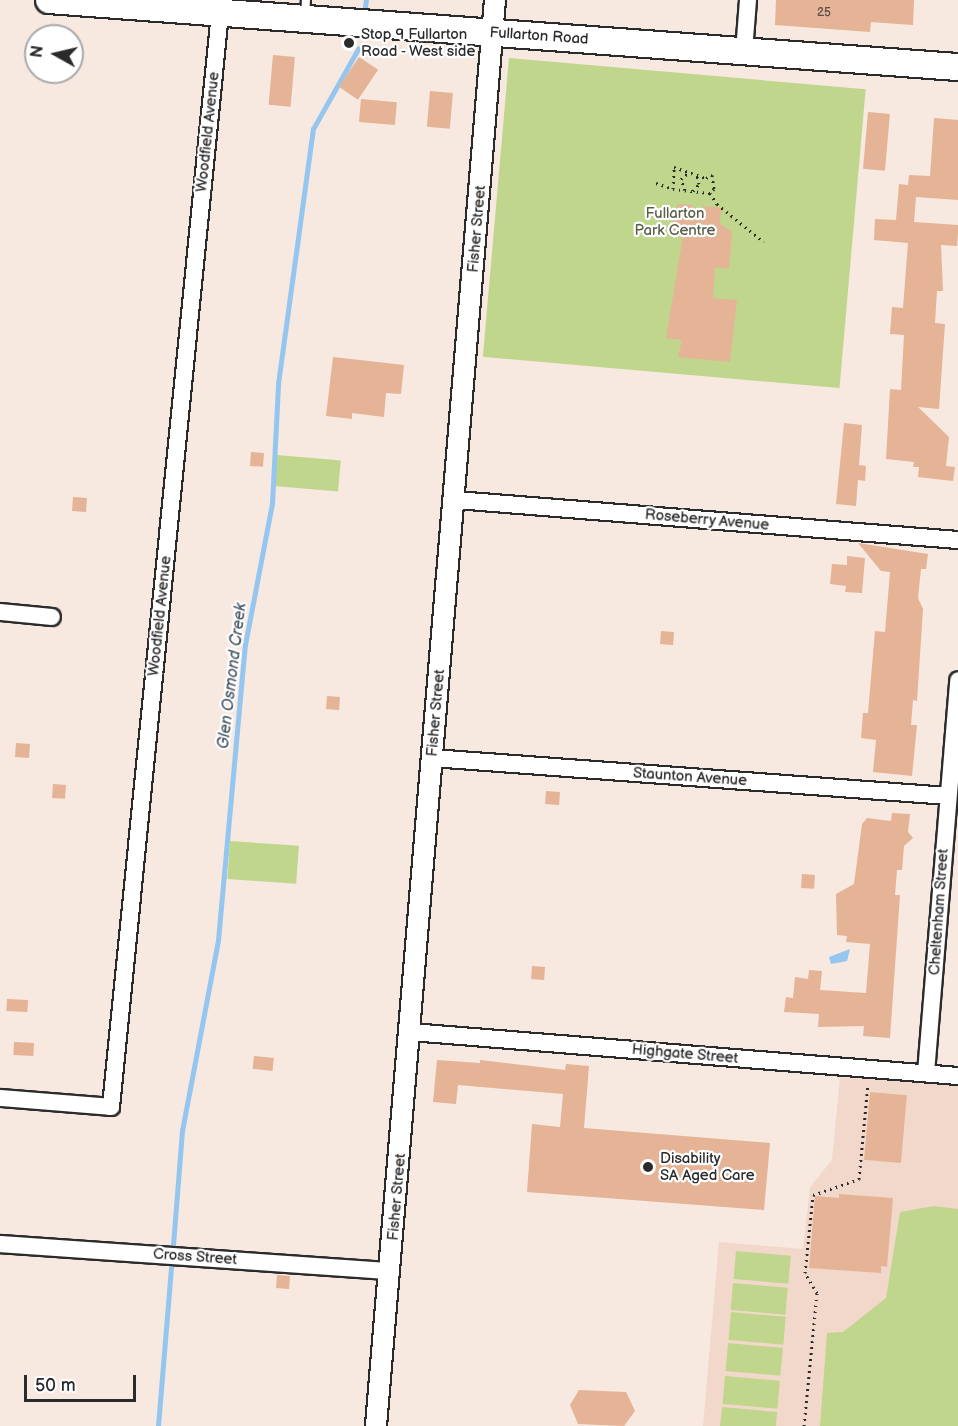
<!DOCTYPE html>
<html>
<head>
<meta charset="utf-8">
<style>
  body { margin:0 }
  #map { position:relative; width:958px; height:1426px; overflow:hidden; background:#f7e8e0; font-family:"Balsamiq Sans",sans-serif }
  div>[style] { position:absolute }
  [style*='--x'] { left:calc(var(--x)*1px); top:calc(var(--y)*1px); width:calc(var(--w)*1px); rotate:calc(var(--a)*1deg) }
  .built>* { inset:0; background:#f2d8ca }
  .green>* { inset:0; background:#c0d68c; transform-origin:0 0 }
  .water>* { inset:0; background:#94c6f0 }
  .stream>* { height:4.5px; margin:-2.25px; padding:0 2.25px; transform-origin:2.25px; border-radius:2.25px; background:#94c6f0 }
  .building>* { inset:0; background:#e5b396; transform-origin:0 0 }
  .path>* { height:3px; margin-top:-1.5px; transform-origin:0; background:repeating-linear-gradient(90deg,#2b2b2b 0 1.5px,transparent 0 6px) }
  .roads { filter:drop-shadow(2px 0 #2b2b2b) drop-shadow(-2px 0 #2b2b2b) drop-shadow(0 2px #2b2b2b) drop-shadow(0 -2px #2b2b2b) }
  .service>* { height:8px; margin:-4px; padding:0 4px; transform-origin:4px; border-radius:4px; background:#fff }
  .minor>* { height:16px; margin:-8px; padding:0 8px; transform-origin:8px; border-radius:8px; background:#fff }
  .tertiary>* { height:20px; margin:-10px; padding:0 10px; transform-origin:10px; border-radius:10px; background:#fff }
  .primary>* { height:26px; margin:-13px; padding:0 13px; transform-origin:13px; border-radius:13px; background:#fff }
  .dots>* { width:16px; height:16px; translate:-50% -50%; box-sizing:border-box; border:3px solid #fff; border-radius:50% }
  span { translate:-50% -50%; white-space:nowrap; text-align:center; line-height:1.15; -webkit-text-stroke:4.5px #fff; paint-order:stroke }
  .number-label { font-size:12px; color:#5a4d46 }
  .number-label span { -webkit-text-stroke-width:0 }
  .poi-label { font-size:15px; color:#2b2b2b }
  .left { translate:0 -50%; text-align:left }
  .street-label { font-size:15px; color:#2b2b2b }
  .park-label { font-size:15px; color:#585e48 }
  .water-label { font-size:16px; color:#4a5a66; font-style:italic }
  .north { position:absolute; left:24px; top:24px; width:60px; height:60px; box-sizing:border-box; background:#fff; border:2px solid #aaa; border-radius:50%; rotate:278deg; font-size:16px; font-weight:700; line-height:24px; text-align:center; color:#2b2b2b }
  .north::after { content:''; display:block; margin:auto; width:21px; height:27px; background:#2b2b2b; clip-path:polygon(50% 0,100% 100%,50% 72%,0 100%) }
  .scale { position:absolute; left:24px; top:1375px; width:112px; height:27px; box-sizing:border-box; border:3px solid #2b2b2b; border-top:0; padding-left:8px; font-size:18px; line-height:21px; white-space:nowrap; color:#2b2b2b; -webkit-text-stroke:4px #fff; paint-order:stroke }
</style>
</head>
<body>
<div id="map">
  <div class="built">
    <i style="clip-path:polygon(840px 1077px,958px 1086px,958px 1426px,703px 1426px,719px 1242px,803px 1249px,810px 1187px,832px 1160px)"></i>
  </div>
  <div class="green">
    <i style="left:509px;top:58px;width:358px;height:300px;rotate:5deg"></i>
    <i style="left:277px;top:455px;width:64px;height:31px;rotate:5deg"></i>
    <i style="left:230px;top:841px;width:69px;height:38px;rotate:4deg"></i>
    <i style="clip-path:polygon(934px 1206px,958px 1209px,958px 1426px,820px 1426px,827px 1333px,843px 1332px,886px 1298px,900px 1212px)"></i>
    <i style="left:736px;top:1251px;width:55px;height:28px;rotate:5deg"></i>
    <i style="left:733px;top:1283px;width:55px;height:27px;rotate:5deg"></i>
    <i style="left:731px;top:1312px;width:55px;height:28px;rotate:5deg"></i>
    <i style="left:728px;top:1343px;width:55px;height:28px;rotate:5deg"></i>
    <i style="left:725px;top:1376px;width:55px;height:28px;rotate:5deg"></i>
    <i style="clip-path:polygon(722px 1407px,777px 1412px,776px 1426px,720px 1426px)"></i>
  </div>
  <div class="water">
    <i style="clip-path:polygon(850px 949px,847px 961px,831px 964px,829px 957px)"></i>
  </div>
  <div class="stream">
    <i style="--x:364;--y:14;--w:14;--a:-82"></i>
    <i style="--x:173;--y:1245;--w:114;--a:-85.5"></i>
    <i style="--x:182;--y:1131;--w:194;--a:-79.3"></i>
    <i style="--x:218;--y:940;--w:296;--a:-84.8"></i>
    <i style="--x:245;--y:645;--w:144;--a:-79.2"></i>
    <i style="--x:272;--y:504;--w:120;--a:-87.1"></i>
    <i style="--x:278;--y:384;--w:257;--a:-82.2"></i>
    <i style="--x:313;--y:129;--w:92;--a:-60.6"></i>
    <i style="--x:158;--y:1426;--w:159;--a:-85.3"></i>
  </div>
  <div class="building">
    <i style="clip-path:polygon(776px 0,914px 0,913px 25px,871px 22px,870px 32px,775px 25px)"></i>
    <i style="left:273px;top:55px;width:22px;height:50px;rotate:5deg"></i>
    <i style="left:359px;top:57px;width:23px;height:36px;rotate:34deg"></i>
    <i style="left:430px;top:91px;width:23px;height:36px;rotate:5deg"></i>
    <i style="left:361px;top:99px;width:36px;height:23px;rotate:5deg"></i>
    <i style="left:868px;top:112px;width:22px;height:57px;rotate:5deg"></i>
    <i style="clip-path:polygon(934px 118px,958px 120px,958px 200px,916px 197px,914px 222px,958px 225px,958px 233px,957px 246px,941px 245px,943px 291px,937px 291px,935px 323px,945px 324px,939px 409px,918px 407px,949px 437px,946px 466px,955px 467px,953px 481px,918px 477px,919px 467px,913px 467px,914px 462px,886px 459px,890px 389px,901px 390px,904px 335px,890px 334px,892px 307px,903px 308px,908px 243px,874px 240px,875px 219px,896px 220px,899px 184px,908px 185px,909px 175px,930px 176px)"></i>
    <i style="clip-path:polygon(678px 204px,692px 205px,699px 213px,704px 206px,721px 208px,720px 224px,732px 232px,729px 269px,715px 267px,713px 298px,737px 300px,730px 362px,678px 357px,682px 340px,666px 338px,683px 236px,675px 236px,671px 225px)"></i>
    <i style="clip-path:polygon(333px 357px,404px 365px,401px 394px,386px 393px,384px 417px,352px 413px,352px 419px,326px 416px)"></i>
    <i style="clip-path:polygon(844px 423px,862px 425px,859px 465px,866px 466px,865px 481px,858px 480px,856px 506px,836px 504px)"></i>
    <i style="left:251px;top:452px;width:13px;height:14px;rotate:4deg"></i>
    <i style="left:73px;top:497px;width:14px;height:14px;rotate:4deg"></i>
    <i style="clip-path:polygon(858px 543px,928px 554px,926px 569px,921px 569px,918px 598px,923px 609px,917px 701px,913px 700px,911px 725px,917px 725px,912px 776px,873px 772px,876px 740px,861px 738px,863px 713px,868px 713px,875px 631px,885px 632px,890px 572px,881px 571px)"></i>
    <i style="clip-path:polygon(847px 556px,865px 558px,862px 593px,845px 592px,846px 586px,830px 584px,832px 564px,847px 565px)"></i>
    <i style="left:661px;top:631px;width:13px;height:13px;rotate:4deg"></i>
    <i style="left:327px;top:696px;width:13px;height:13px;rotate:4deg"></i>
    <i style="left:16px;top:743px;width:14px;height:14px;rotate:4deg"></i>
    <i style="left:53px;top:784px;width:13px;height:14px;rotate:4deg"></i>
    <i style="left:546px;top:791px;width:14px;height:13px;rotate:4deg"></i>
    <i style="clip-path:polygon(892px 813px,910px 814px,908px 832px,913px 838px,904px 846px,902px 870px,897px 870px,895px 895px,900px 895px,890px 1038px,863px 1036px,864px 1026px,818px 1027px,819px 1014px,784px 1012px,786px 997px,793px 998px,795px 977px,808px 979px,809px 970px,822px 971px,820px 990px,866px 993px,870px 944px,846px 942px,847px 936px,837px 935px,836px 894px,854px 884px,862px 824px,867px 818px,891px 821px)"></i>
    <i style="left:802px;top:874px;width:13px;height:14px;rotate:4deg"></i>
    <i style="left:532px;top:966px;width:13px;height:13px;rotate:4deg"></i>
    <i style="left:7px;top:999px;width:21px;height:12px;rotate:3deg"></i>
    <i style="left:14px;top:1042px;width:20px;height:13px;rotate:3deg"></i>
    <i style="left:254px;top:1056px;width:20px;height:13px;rotate:6deg"></i>
    <i style="clip-path:polygon(437px 1060px,480px 1063px,480px 1060px,565px 1070px,566px 1064px,589px 1066px,584px 1128px,770px 1143px,764px 1210px,527px 1192px,532px 1124px,560px 1127px,563px 1094px,458px 1085px,456px 1104px,433px 1102px)"></i>
    <i style="left:870px;top:1092px;width:37px;height:68px;rotate:5deg"></i>
    <i style="clip-path:polygon(839px 1194px,893px 1198px,887px 1267px,881px 1266px,881px 1273px,809px 1268px,815px 1196px,839px 1198px)"></i>
    <i style="left:277px;top:1275px;width:13px;height:13px;rotate:4deg"></i>
    <i style="clip-path:polygon(579px 1390px,626px 1392px,635px 1411px,624px 1426px,578px 1424px,570px 1405px)"></i>
  </div>
  <div class="path">
    <i style="--x:674;--y:167;--w:34;--a:19"></i>
    <i style="--x:706;--y:178;--w:7;--a:-27"></i>
    <i style="--x:712;--y:175;--w:14;--a:82"></i>
    <i style="--x:714;--y:189;--w:6;--a:135"></i>
    <i style="--x:710;--y:193;--w:37;--a:-174"></i>
    <i style="--x:673;--y:189;--w:22;--a:-87"></i>
    <i style="--x:656;--y:183;--w:18;--a:19"></i>
    <i style="--x:685;--y:190;--w:12;--a:-110"></i>
    <i style="--x:681;--y:179;--w:11;--a:-41"></i>
    <i style="--x:693;--y:191;--w:9;--a:-49"></i>
    <i style="--x:699;--y:184;--w:8;--a:-104"></i>
    <i style="--x:710;--y:193;--w:13;--a:58"></i>
    <i style="--x:717;--y:204;--w:60;--a:39"></i>
    <i style="--x:804;--y:1426;--w:134;--a:-84.4"></i>
    <i style="--x:817;--y:1293;--w:23;--a:-121"></i>
    <i style="--x:805;--y:1273;--w:78;--a:-84.1"></i>
    <i style="--x:813;--y:1195;--w:49;--a:-19.2"></i>
    <i style="--x:859;--y:1179;--w:95;--a:-84.6"></i>
  </div>
  <div class="roads">
    <div class="service">
      <i style="--x:305;--y:18;--w:18;--a:-87"></i>
    </div>
    <div class="minor">
      <i style="--x:744;--y:52;--w:52;--a:-85.6"></i>
      <i style="--x:456;--y:500;--w:504;--a:4.56"></i>
      <i style="--x:0;--y:612;--w:52;--a:5.5"></i>
      <i style="--x:432;--y:758;--w:517;--a:4.21"></i>
      <i style="--x:411;--y:1032;--w:549;--a:4.6"></i>
      <i style="--x:926;--y:1073;--w:394;--a:-85.3"></i>
      <i style="--x:0;--y:1098;--w:111;--a:4.6"></i>
      <i style="--x:111;--y:1107;--w:1099;--a:-84.31"></i>
      <i style="--x:0;--y:1244;--w:391;--a:4"></i>
    </div>
    <div class="tertiary">
      <i style="--x:376;--y:1426;--w:1431;--a:-85.23"></i>
    </div>
    <div class="primary">
      <i style="--x:49;--y:0;--w:911;--a:4.22"></i>
    </div>
  </div>
  <div class="dots">
    <i style="left:349px;top:43px;background:#2b2b2b"></i>
    <i style="left:648px;top:1167px;background:#2b2b2b"></i>
  </div>
  <div class="number-label">
    <span style="left:824px;top:13px">25</span>
  </div>
  <div class="poi-label">
    <span class="left" style="left:361px;top:43px">Stop 9 Fullarton<br>Road - West side</span>
    <span class="left" style="left:660px;top:1167px">Disability<br>SA Aged Care</span>
  </div>
  <div class="street-label">
    <span style="left:539px;top:36px;rotate:4deg">Fullarton Road</span>
    <span style="left:208px;top:132px;rotate:-84deg">Woodfield Avenue</span>
    <span style="left:477px;top:229px;rotate:-85deg">Fisher Street</span>
    <span style="left:707px;top:520px;rotate:5deg">Roseberry Avenue</span>
    <span style="left:160px;top:616px;rotate:-84deg">Woodfield Avenue</span>
    <span style="left:436px;top:713px;rotate:-85deg">Fisher Street</span>
    <span style="left:690px;top:777px;rotate:4deg">Staunton Avenue</span>
    <span style="left:939px;top:912px;rotate:-86deg">Cheltenham Street</span>
    <span style="left:685px;top:1054px;rotate:5deg">Highgate Street</span>
    <span style="left:397px;top:1197px;rotate:-85deg">Fisher Street</span>
    <span style="left:195px;top:1257px;rotate:4deg">Cross Street</span>
  </div>
  <div class="park-label">
    <span style="left:675px;top:222px">Fullarton<br>Park Centre</span>
  </div>
  <div class="water-label">
    <span style="left:233px;top:676px;rotate:-83deg">Glen Osmond Creek</span>
  </div>
  <div class="north">N</div>
  <div class="scale">50 m</div>
</div>
</body>
</html>
